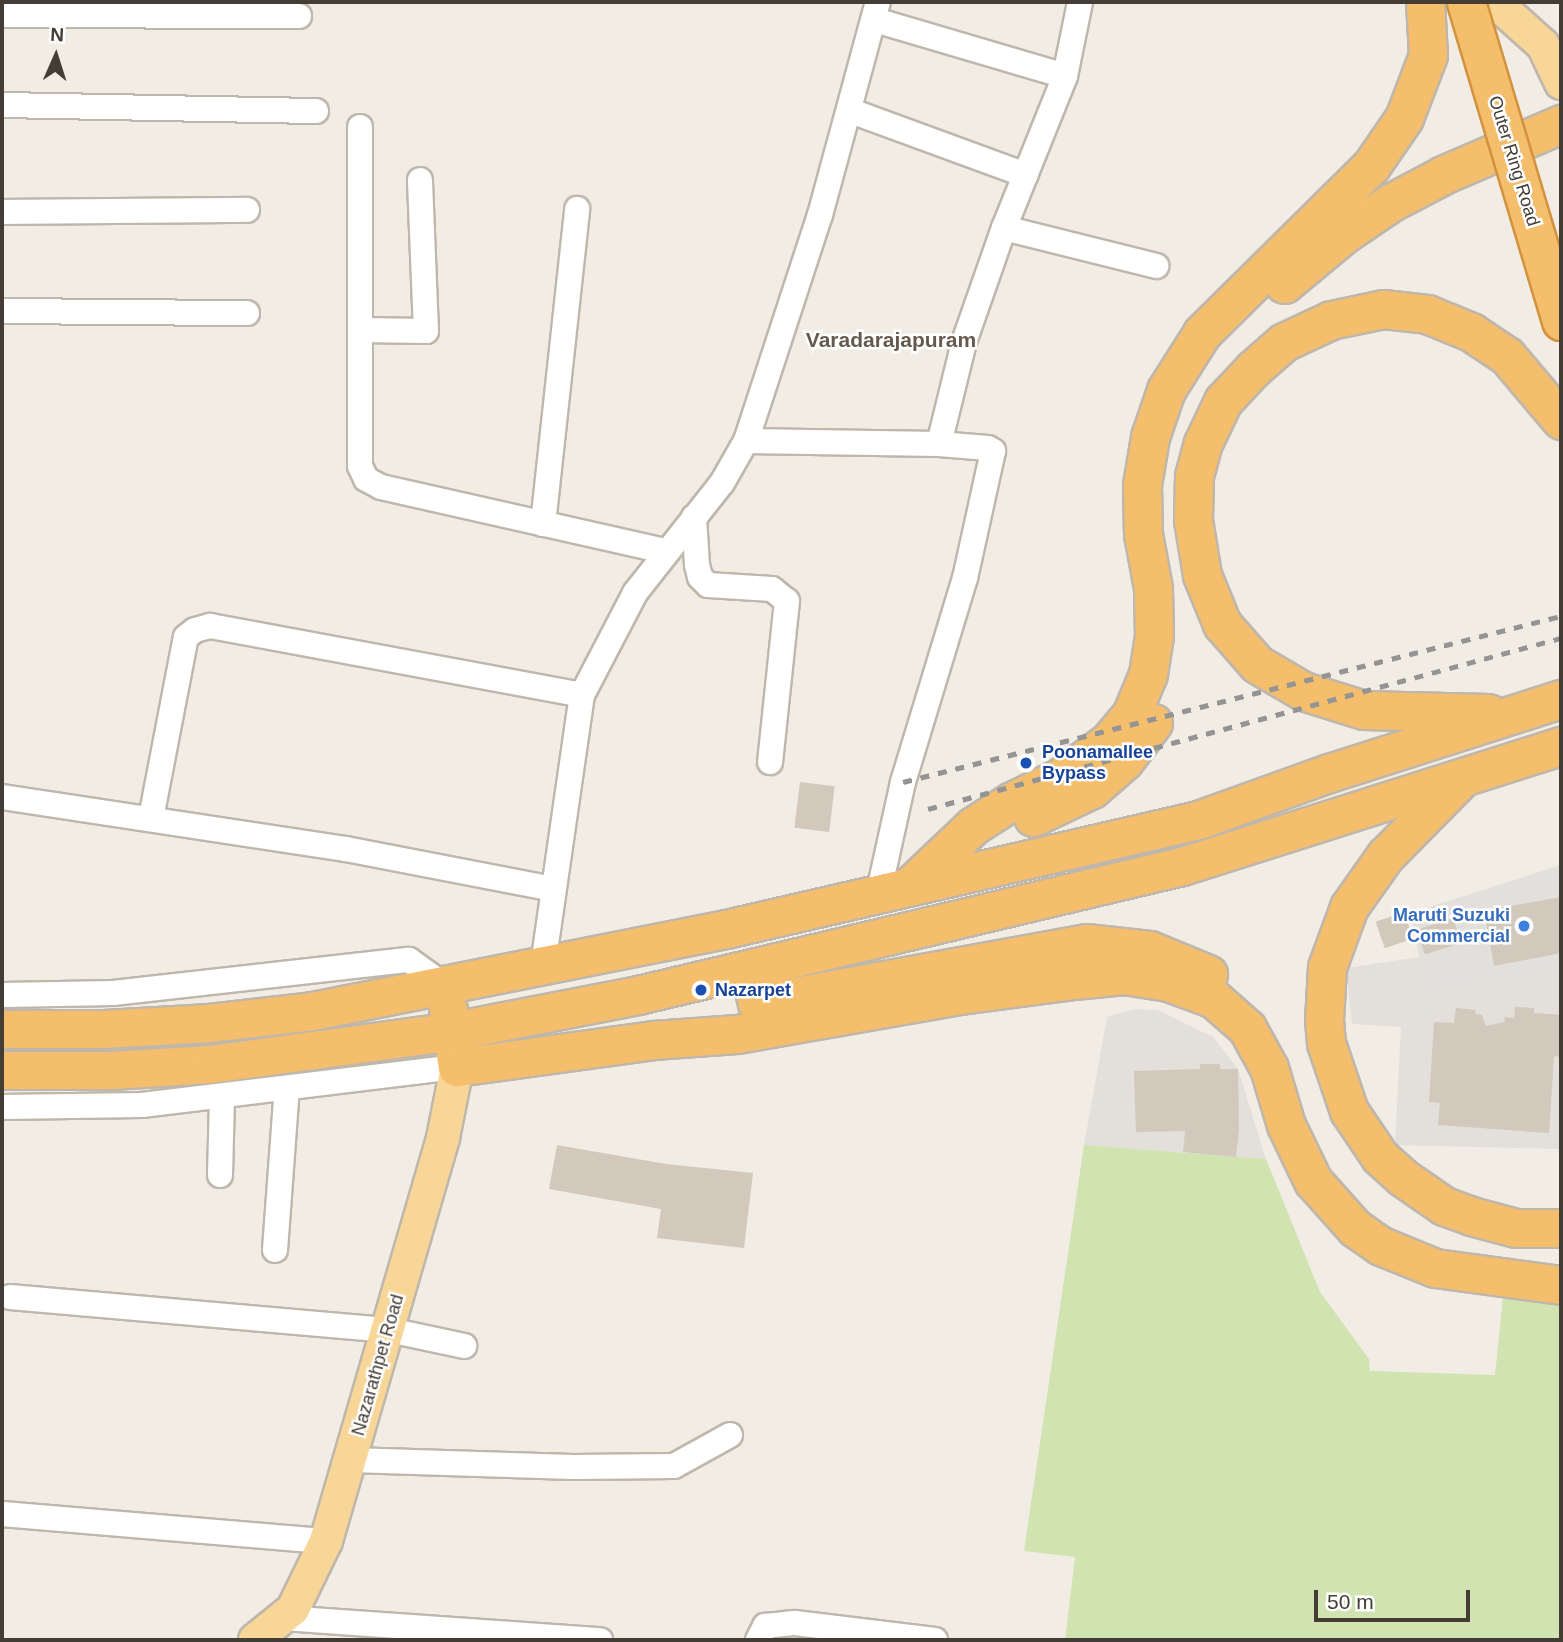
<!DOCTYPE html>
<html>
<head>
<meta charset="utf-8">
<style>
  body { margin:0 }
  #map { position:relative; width:1563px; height:1642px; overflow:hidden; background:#f1ede5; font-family:Arial,sans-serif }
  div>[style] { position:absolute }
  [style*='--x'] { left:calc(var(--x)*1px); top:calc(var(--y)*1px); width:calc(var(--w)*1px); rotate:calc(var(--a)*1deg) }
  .industrial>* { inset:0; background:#e3dfda }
  .green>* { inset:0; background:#d0e3b0 }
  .parking>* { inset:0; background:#e2e0dd }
  .building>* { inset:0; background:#d2c8bb; transform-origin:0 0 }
  .roads { filter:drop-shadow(2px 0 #bfb7ab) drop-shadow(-2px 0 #bfb7ab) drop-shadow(0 2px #bfb7ab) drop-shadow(0 -2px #bfb7ab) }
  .minor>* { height:24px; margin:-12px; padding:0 12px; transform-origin:12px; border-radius:12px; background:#fff }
  .major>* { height:32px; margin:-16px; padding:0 16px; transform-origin:16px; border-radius:16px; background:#f7d698 }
  .highway>* { height:37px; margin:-18.5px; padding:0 18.5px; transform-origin:18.5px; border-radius:18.5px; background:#f4be6d }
  .rail>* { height:5px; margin-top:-2.5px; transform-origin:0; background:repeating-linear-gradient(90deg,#949494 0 9px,transparent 0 18px) }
  .bridges { filter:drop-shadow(2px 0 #d2923e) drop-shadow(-2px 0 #d2923e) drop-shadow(0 2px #d2923e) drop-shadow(0 -2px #d2923e) }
  .highway-bridge>* { height:37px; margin:-18.5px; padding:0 18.5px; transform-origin:18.5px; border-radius:18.5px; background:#f4be6d }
  .dots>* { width:19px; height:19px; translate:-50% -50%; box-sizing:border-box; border:4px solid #fff; border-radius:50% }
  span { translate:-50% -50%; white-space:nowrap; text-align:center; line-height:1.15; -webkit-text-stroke:5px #fff; paint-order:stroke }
  .street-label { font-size:18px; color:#433d35 }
  .transit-label { font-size:18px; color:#164399; font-weight:700 }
  .left { translate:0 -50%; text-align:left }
  .shop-label { font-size:18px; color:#366cbe; font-weight:700 }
  .right { translate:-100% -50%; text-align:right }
  .quarter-label { font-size:21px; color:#655a4d; font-weight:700 }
  .frame { position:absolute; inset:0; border:4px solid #433d35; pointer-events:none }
  .north { position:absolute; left:21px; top:21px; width:70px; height:70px; -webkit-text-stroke:5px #fff; paint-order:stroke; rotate:3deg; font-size:19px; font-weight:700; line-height:28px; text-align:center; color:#433d35 }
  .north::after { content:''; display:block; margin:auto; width:24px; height:32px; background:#433d35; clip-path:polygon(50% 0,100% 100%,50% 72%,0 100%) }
  .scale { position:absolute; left:1314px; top:1590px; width:156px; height:32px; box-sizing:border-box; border:4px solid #433d35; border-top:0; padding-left:9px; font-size:21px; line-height:24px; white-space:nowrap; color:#433d35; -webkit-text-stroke:5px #fff; paint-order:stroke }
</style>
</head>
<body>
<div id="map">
  <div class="industrial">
    <i style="clip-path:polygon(1419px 957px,1425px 990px,1561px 966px,1561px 1149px,1395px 1145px,1401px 1027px,1352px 1024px,1346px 968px)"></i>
    <i style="clip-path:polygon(1134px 1009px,1157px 1010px,1213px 1037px,1238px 1069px,1266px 1159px,1084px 1145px,1107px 1017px)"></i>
  </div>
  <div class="green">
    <i style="clip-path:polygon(1084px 1145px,1266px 1159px,1320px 1292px,1369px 1359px,1370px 1371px,1495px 1375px,1504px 1287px,1561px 1292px,1561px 1640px,1065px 1640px,1075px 1557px,1024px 1551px)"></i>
  </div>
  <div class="parking">
    <i style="clip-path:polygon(1561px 865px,1561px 966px,1425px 990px,1411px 913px)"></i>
  </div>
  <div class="building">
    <i style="left:800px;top:782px;width:35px;height:46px;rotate:7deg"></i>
    <i style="clip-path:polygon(1561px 897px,1561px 953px,1494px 966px,1484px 911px)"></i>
    <i style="left:1404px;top:912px;width:28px;height:30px;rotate:71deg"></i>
    <i style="left:1453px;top:918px;width:26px;height:38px;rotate:72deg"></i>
    <i style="clip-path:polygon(1515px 1007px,1534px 1008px,1534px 1013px,1561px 1015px,1561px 1057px,1554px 1056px,1549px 1133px,1438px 1125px,1440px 1103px,1429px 1102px,1434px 1022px,1454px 1023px,1456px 1008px,1476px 1010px,1475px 1014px,1482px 1015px,1486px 1026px,1505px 1022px,1504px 1017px,1514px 1018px)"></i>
    <i style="clip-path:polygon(1200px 1064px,1220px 1064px,1220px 1069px,1238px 1069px,1239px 1130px,1236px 1157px,1183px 1152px,1185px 1131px,1136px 1132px,1134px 1071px,1200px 1069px)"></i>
    <i style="clip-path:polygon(557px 1145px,666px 1164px,753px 1173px,744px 1248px,657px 1238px,661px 1209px,549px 1189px)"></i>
  </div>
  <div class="roads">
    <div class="minor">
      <i style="--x:2;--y:15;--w:297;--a:0.2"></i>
      <i style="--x:875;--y:20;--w:198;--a:16.4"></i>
      <i style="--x:2;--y:105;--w:314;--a:1.1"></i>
      <i style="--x:851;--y:111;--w:186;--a:20.1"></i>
      <i style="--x:360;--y:127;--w:339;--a:90"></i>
      <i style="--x:360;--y:466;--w:14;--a:65"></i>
      <i style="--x:366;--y:479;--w:17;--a:28"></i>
      <i style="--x:381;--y:487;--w:292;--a:12.7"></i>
      <i style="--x:2;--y:212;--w:245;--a:-0.5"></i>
      <i style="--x:1004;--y:228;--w:157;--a:14"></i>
      <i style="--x:2;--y:311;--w:245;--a:0.5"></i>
      <i style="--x:361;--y:330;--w:65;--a:0.9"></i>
      <i style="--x:426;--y:331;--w:151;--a:-92.3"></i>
      <i style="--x:746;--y:441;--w:193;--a:0.9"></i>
      <i style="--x:939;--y:444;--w:49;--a:4.7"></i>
      <i style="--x:988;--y:448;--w:6;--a:31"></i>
      <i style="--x:993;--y:451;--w:130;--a:102.4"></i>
      <i style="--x:965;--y:578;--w:213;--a:106.9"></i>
      <i style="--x:903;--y:782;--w:117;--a:102.4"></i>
      <i style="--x:939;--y:444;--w:105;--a:-76.2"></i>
      <i style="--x:964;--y:342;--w:121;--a:-70.7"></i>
      <i style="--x:1004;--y:228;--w:164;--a:-68.1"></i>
      <i style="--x:1065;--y:76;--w:76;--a:-78.5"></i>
      <i style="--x:694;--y:517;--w:48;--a:86.4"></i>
      <i style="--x:697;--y:565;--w:12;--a:76"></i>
      <i style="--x:700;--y:577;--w:11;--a:45"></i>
      <i style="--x:708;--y:585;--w:64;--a:3.6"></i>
      <i style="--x:772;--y:589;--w:19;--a:39"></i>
      <i style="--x:787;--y:601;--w:162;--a:96"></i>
      <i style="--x:543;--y:524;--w:317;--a:-83.8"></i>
      <i style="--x:2;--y:797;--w:348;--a:8.6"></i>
      <i style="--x:346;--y:849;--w:211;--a:10.9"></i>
      <i style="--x:151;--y:818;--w:184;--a:-79.1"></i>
      <i style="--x:186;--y:637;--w:11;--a:-38"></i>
      <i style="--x:195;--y:630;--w:16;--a:-15"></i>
      <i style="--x:210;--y:626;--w:378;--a:10.5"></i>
      <i style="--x:543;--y:965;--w:273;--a:-81.8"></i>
      <i style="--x:582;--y:695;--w:115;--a:-62.5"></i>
      <i style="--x:635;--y:593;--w:140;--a:-51.7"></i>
      <i style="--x:722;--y:483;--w:48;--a:-60.3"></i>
      <i style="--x:746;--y:441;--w:238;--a:-71.9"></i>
      <i style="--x:820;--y:215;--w:221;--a:-74.8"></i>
      <i style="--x:2;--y:995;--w:111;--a:-1"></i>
      <i style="--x:113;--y:993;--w:298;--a:-6.4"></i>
      <i style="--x:409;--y:960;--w:43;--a:35.5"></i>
      <i style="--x:2;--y:1107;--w:140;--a:-0.8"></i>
      <i style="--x:142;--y:1105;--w:317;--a:-6.9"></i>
      <i style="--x:220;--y:1175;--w:79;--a:-88.5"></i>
      <i style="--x:275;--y:1250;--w:162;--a:-85.8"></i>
      <i style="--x:10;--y:1297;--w:380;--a:5"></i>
      <i style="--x:389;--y:1330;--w:77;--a:12"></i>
      <i style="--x:351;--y:1460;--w:222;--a:1.8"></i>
      <i style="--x:573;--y:1467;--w:101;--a:-0.6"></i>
      <i style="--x:674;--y:1466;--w:64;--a:-29"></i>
      <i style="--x:2;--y:1514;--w:325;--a:4.8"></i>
      <i style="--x:283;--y:1618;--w:318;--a:4"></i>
      <i style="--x:758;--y:1640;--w:16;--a:-63"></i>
      <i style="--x:765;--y:1626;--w:30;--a:-6"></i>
      <i style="--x:795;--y:1623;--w:141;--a:6.9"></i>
    </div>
    <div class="major">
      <i style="--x:1495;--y:2;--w:64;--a:41.9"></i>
      <i style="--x:1543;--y:45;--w:42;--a:64.7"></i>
      <i style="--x:255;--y:1640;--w:49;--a:-39.2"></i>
      <i style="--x:293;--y:1609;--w:76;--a:-64.1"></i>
      <i style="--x:326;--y:1541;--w:420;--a:-73.8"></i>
      <i style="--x:443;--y:1138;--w:72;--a:-78.8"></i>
    </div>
    <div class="highway">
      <i style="--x:1284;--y:284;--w:77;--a:-39.7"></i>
      <i style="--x:1343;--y:235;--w:57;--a:-34.2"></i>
      <i style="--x:1390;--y:203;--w:60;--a:-27.8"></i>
      <i style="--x:1443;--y:175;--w:129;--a:-23.4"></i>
      <i style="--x:1488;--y:713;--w:124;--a:-178.6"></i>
      <i style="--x:1364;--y:710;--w:64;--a:-162.7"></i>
      <i style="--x:1303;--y:691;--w:53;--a:-149.6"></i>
      <i style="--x:1257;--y:664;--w:53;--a:-131.2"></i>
      <i style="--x:1222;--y:624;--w:53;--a:-112.2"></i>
      <i style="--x:1202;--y:575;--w:56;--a:-99.3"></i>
      <i style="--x:1193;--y:520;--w:44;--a:-88.7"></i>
      <i style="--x:1194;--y:476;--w:34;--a:-75"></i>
      <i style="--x:1203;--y:443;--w:47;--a:-64.5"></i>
      <i style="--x:1223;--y:401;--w:44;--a:-46.8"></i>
      <i style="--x:1253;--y:369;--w:41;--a:-41.1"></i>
      <i style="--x:1284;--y:342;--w:52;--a:-25.1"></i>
      <i style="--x:1331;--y:320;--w:53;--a:-11.9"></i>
      <i style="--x:1383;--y:309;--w:44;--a:6.5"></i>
      <i style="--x:1427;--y:314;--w:48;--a:22.2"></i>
      <i style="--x:1471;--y:332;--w:43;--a:33.7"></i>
      <i style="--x:1507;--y:356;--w:84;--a:49.8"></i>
      <i style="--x:1459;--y:781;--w:105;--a:134.6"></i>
      <i style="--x:1385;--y:856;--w:62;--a:125.2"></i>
      <i style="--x:1349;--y:907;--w:64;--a:110.1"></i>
      <i style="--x:1327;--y:967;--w:53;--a:93.2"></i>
      <i style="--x:1324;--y:1020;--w:23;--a:85"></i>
      <i style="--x:1326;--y:1043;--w:72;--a:71.3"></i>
      <i style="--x:1349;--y:1111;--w:55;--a:56"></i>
      <i style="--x:1380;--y:1157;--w:30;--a:42"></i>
      <i style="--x:1402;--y:1177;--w:51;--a:34.6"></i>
      <i style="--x:1444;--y:1206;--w:29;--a:20"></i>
      <i style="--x:1471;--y:1216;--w:47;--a:14.9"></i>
      <i style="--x:1516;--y:1228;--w:45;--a:0"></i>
      <i style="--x:1033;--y:817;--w:65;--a:-25.4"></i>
      <i style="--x:1092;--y:789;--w:43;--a:-41.2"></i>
      <i style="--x:1124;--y:761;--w:48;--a:-52.7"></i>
      <i style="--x:912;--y:884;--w:84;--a:-43.6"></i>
      <i style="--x:973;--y:826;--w:46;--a:-32.7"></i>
      <i style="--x:1012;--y:801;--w:52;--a:-26.1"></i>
      <i style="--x:1059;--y:778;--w:62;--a:-36.5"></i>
      <i style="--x:1109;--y:741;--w:34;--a:-50"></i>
      <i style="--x:1131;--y:715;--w:44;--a:-67.5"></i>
      <i style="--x:1148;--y:674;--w:38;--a:-81"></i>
      <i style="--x:1154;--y:636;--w:48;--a:-91.2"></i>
      <i style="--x:1153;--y:588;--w:55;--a:-100.5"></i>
      <i style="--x:1143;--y:534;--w:49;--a:-91.2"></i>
      <i style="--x:1142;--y:485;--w:49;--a:-80.5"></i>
      <i style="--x:1150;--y:437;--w:50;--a:-71.2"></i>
      <i style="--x:1166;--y:390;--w:67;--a:-57.7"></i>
      <i style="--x:1202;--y:333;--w:238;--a:-44.7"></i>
      <i style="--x:1371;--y:166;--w:58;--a:-55.5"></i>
      <i style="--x:1404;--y:118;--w:67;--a:-69.1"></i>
      <i style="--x:1428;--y:55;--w:53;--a:-93.2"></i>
      <i style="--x:749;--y:969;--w:35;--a:77"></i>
      <i style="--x:757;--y:1003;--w:334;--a:-10.3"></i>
      <i style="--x:1086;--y:943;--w:64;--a:6.2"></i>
      <i style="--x:1150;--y:950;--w:63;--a:22.5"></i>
      <i style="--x:448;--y:1009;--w:59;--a:81.2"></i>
      <i style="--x:457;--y:1067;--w:198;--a:-7.8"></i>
      <i style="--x:653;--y:1040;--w:84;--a:-4.1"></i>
      <i style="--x:737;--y:1034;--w:226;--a:-9.9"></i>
      <i style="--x:960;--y:995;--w:115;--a:-7.5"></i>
      <i style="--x:1074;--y:980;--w:50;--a:-5.7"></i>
      <i style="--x:1124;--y:975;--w:45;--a:9"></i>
      <i style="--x:1168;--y:982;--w:49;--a:20.3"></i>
      <i style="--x:1214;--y:999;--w:44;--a:41.3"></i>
      <i style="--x:1247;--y:1028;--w:46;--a:61.2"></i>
      <i style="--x:1269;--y:1068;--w:59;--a:73.4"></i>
      <i style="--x:1286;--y:1125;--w:62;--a:64.3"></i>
      <i style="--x:1313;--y:1181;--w:63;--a:48.2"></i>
      <i style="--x:1355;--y:1228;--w:32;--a:35"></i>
      <i style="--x:1381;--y:1246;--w:58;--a:22.2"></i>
      <i style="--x:1435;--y:1268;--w:127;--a:7.7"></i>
      <i style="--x:2;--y:1029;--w:102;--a:0"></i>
      <i style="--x:104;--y:1029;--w:105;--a:-3.3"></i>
      <i style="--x:209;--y:1023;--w:104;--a:-6.6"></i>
      <i style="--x:312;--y:1011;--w:422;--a:-11.2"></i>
      <i style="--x:726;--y:929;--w:488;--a:-13"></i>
      <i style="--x:1201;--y:819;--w:136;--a:-19.8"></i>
      <i style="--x:1329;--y:773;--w:244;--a:-17.7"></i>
      <i style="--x:2;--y:1070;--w:109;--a:0"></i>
      <i style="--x:111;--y:1070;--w:99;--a:-3.5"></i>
      <i style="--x:210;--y:1064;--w:245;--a:-7.7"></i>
      <i style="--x:453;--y:1031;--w:188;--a:-11"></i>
      <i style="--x:638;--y:995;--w:559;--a:-13.34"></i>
      <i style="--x:1182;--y:866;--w:398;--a:-17.6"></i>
    </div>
  </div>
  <div class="rail">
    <i style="--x:903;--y:782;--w:679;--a:-14.16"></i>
    <i style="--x:928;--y:809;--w:656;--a:-15.12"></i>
  </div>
  <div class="bridges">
    <div class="highway-bridge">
      <i style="--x:1466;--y:2;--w:333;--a:73.4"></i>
    </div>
  </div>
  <div class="dots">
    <i style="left:1026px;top:763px;background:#1a4fb4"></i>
    <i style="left:1524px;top:926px;background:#3f7fe0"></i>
    <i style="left:701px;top:990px;background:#1a4fb4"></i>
  </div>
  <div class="street-label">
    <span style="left:1514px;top:161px;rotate:73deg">Outer Ring Road</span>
    <span style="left:378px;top:1365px;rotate:-74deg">Nazarathpet Road</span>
  </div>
  <div class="transit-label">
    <span class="left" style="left:1042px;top:763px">Poonamallee<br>Bypass</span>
    <span class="left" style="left:715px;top:990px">Nazarpet</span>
  </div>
  <div class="shop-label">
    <span class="right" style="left:1510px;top:926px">Maruti Suzuki<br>Commercial</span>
  </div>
  <div class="quarter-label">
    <span style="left:891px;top:340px">Varadarajapuram</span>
  </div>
  <div class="frame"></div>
  <div class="north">N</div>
  <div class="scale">50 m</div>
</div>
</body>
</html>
